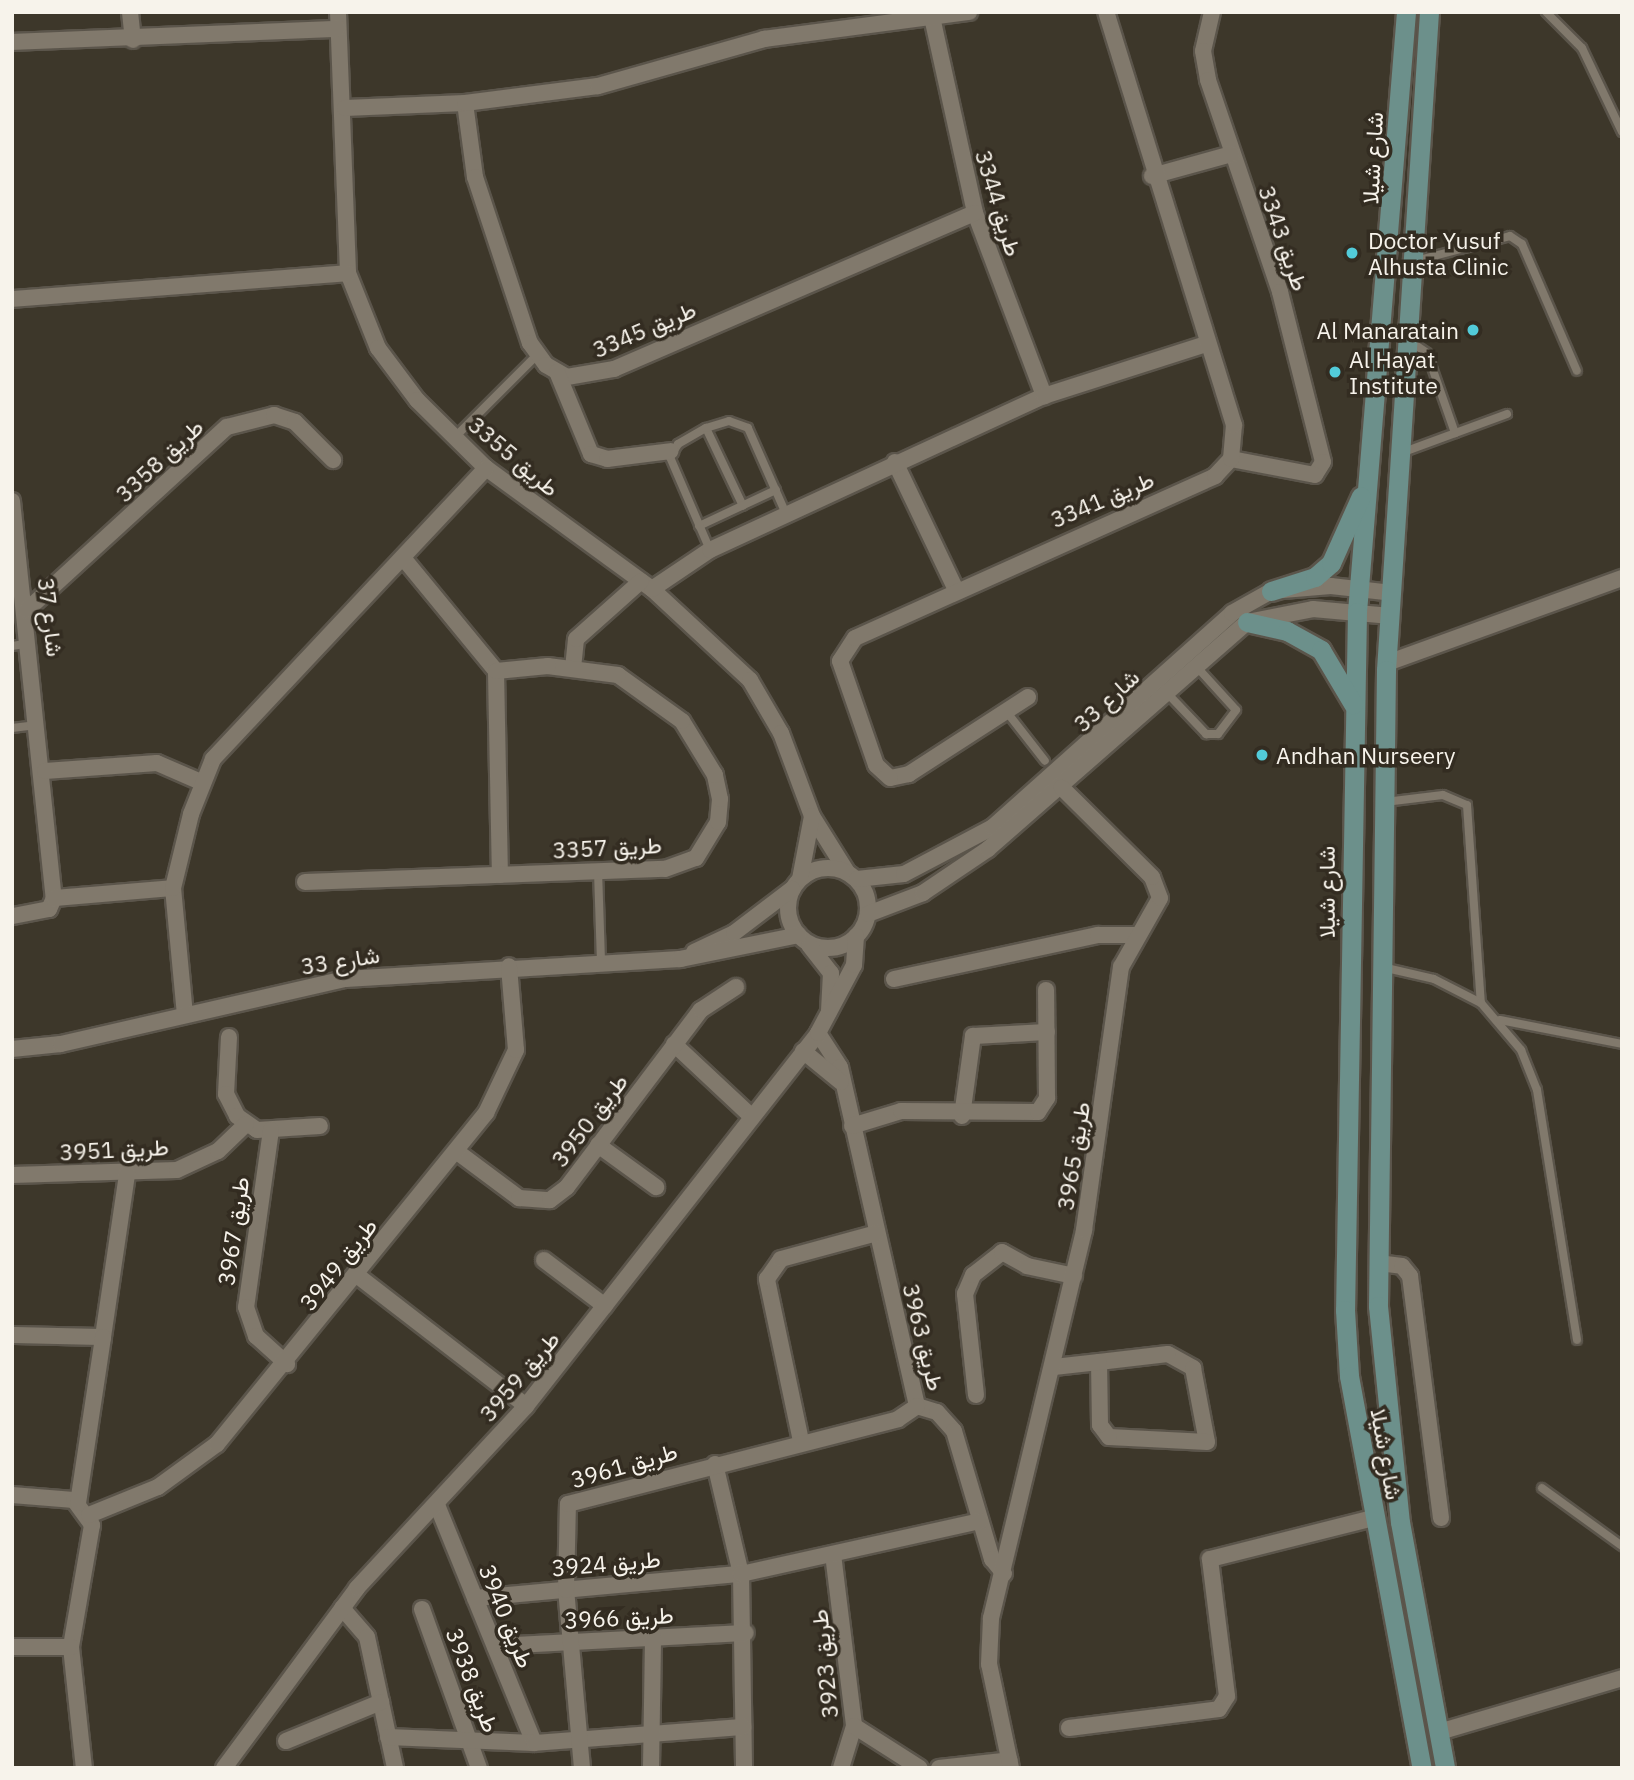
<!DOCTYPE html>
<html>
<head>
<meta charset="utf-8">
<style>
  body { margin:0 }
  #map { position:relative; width:1634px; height:1780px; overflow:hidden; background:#3d372a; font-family:"IBM Plex Sans",Vazirmatn,sans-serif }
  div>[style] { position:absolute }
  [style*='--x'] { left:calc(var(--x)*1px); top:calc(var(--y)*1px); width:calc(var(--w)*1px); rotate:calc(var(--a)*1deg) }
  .roads { filter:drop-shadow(2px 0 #5b554b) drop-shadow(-2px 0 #5b554b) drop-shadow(0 2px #5b554b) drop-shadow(0 -2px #5b554b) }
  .service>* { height:8px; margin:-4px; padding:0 4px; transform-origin:4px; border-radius:4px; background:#81796c }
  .minor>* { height:16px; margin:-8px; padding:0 8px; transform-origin:8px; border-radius:8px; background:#81796c }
  .minor>.ring { margin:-8px; padding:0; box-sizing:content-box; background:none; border:16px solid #81796c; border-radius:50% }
  .secondary>* { height:19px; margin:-9.5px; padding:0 9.5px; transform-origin:9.5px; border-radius:9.5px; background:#6c908b }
  .dots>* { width:19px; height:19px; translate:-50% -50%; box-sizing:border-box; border:4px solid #332c21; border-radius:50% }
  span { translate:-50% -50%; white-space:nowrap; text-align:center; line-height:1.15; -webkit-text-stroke:7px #332c21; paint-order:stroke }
  .street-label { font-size:23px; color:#f7f3eb }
  .poi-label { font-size:23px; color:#f7f3eb }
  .left { translate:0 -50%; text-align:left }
  .right { translate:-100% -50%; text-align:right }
  .frame { position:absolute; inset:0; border:14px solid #f7f3eb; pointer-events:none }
</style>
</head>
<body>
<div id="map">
  <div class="roads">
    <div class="service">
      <i style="--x:1546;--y:12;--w:51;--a:45"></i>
      <i style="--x:1582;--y:48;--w:93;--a:64.5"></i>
      <i style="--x:1415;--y:261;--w:98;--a:-14.7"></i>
      <i style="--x:1510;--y:236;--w:14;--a:34"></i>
      <i style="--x:1522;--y:244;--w:138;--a:66.6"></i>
      <i style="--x:1408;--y:340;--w:23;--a:34"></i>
      <i style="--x:1427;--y:353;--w:85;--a:70.7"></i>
      <i style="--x:706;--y:428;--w:86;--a:64.6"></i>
      <i style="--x:455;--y:437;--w:116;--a:-45"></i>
      <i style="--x:1401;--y:453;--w:113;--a:-20.2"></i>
      <i style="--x:699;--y:526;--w:85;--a:-25.1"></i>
      <i style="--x:710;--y:550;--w:101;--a:-113.3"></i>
      <i style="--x:670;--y:457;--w:15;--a:-58"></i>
      <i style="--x:678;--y:444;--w:32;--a:-30"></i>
      <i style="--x:706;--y:428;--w:24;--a:-17"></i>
      <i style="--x:729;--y:421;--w:20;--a:20"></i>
      <i style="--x:748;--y:428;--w:96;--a:66.1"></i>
      <i style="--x:12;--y:646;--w:18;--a:-9"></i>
      <i style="--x:1167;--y:693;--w:57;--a:46.4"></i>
      <i style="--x:1206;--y:734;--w:12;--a:0"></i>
      <i style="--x:1218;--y:734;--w:30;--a:-53"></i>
      <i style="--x:1236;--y:710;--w:59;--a:-132.3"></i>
      <i style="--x:1006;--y:711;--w:63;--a:52"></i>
      <i style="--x:12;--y:728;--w:25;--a:-7"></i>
      <i style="--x:1385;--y:802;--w:58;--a:-6.9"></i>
      <i style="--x:1443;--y:795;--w:26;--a:23"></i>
      <i style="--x:1467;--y:805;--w:198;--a:86"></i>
      <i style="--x:598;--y:871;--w:91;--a:88.1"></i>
      <i style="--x:1382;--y:967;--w:53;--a:13"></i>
      <i style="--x:1434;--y:979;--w:53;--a:27.1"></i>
      <i style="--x:1481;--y:1003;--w:62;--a:49.6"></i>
      <i style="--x:1521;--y:1050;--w:43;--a:68.2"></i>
      <i style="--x:1537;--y:1090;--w:253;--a:80.9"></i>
      <i style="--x:1500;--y:1020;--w:124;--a:11.1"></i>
      <i style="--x:1542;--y:1488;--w:99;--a:35.9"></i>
    </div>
    <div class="minor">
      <i style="--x:130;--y:12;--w:28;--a:84"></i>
      <i style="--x:338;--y:12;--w:261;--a:87.8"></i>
      <i style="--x:348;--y:273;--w:81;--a:68.2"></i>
      <i style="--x:378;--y:348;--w:65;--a:53.1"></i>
      <i style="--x:417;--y:400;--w:97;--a:44.6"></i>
      <i style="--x:486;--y:468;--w:205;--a:36.1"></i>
      <i style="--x:652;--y:589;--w:134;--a:42.9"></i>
      <i style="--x:750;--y:680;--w:61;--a:59.7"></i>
      <i style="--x:781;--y:733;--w:89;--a:69.5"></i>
      <i style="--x:812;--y:816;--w:66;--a:58"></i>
      <i style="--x:1212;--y:12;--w:40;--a:103"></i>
      <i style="--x:1203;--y:51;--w:29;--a:80"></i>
      <i style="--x:1208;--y:80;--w:224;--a:71.2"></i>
      <i style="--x:1280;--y:292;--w:175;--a:75.8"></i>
      <i style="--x:1323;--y:462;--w:15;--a:122"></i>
      <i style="--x:1315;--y:475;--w:86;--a:-169.2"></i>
      <i style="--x:932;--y:17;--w:201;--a:77.6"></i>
      <i style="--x:975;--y:213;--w:196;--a:69.3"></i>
      <i style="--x:12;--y:42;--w:326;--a:-2.3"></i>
      <i style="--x:465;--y:103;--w:75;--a:82.3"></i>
      <i style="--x:475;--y:177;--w:175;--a:71.7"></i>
      <i style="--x:530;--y:343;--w:27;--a:54"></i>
      <i style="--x:546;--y:365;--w:24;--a:30"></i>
      <i style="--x:567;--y:377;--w:48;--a:-9.7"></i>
      <i style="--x:614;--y:369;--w:393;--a:-23.4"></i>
      <i style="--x:345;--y:108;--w:120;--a:-2.4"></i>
      <i style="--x:465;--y:103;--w:134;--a:-7.3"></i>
      <i style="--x:598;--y:86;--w:173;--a:-15.8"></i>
      <i style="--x:764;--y:39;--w:207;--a:-7.5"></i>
      <i style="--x:1152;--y:176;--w:83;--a:-15.4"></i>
      <i style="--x:12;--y:299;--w:337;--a:-4.4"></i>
      <i style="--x:557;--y:372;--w:89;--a:67.5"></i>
      <i style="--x:591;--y:454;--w:17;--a:17"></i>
      <i style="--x:607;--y:459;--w:64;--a:-7.1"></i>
      <i style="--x:895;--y:462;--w:140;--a:64.5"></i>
      <i style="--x:12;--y:501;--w:399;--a:84"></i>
      <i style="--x:54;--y:898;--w:12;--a:114"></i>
      <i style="--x:49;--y:909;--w:38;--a:169"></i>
      <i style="--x:404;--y:559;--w:145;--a:50.6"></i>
      <i style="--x:496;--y:671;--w:204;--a:88.9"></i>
      <i style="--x:652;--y:589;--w:70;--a:-33.9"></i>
      <i style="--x:710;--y:550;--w:368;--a:-24.8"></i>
      <i style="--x:1044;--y:396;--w:170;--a:-17.8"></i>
      <i style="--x:27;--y:610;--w:271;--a:-42.5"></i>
      <i style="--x:227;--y:427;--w:49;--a:-14.3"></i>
      <i style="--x:274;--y:415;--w:22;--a:18"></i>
      <i style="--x:295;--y:422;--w:54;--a:45"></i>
      <i style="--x:1387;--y:663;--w:250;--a:-19.9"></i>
      <i style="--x:573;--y:668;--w:29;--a:-84"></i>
      <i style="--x:576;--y:639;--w:87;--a:-41.7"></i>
      <i style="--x:1028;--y:697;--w:142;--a:147.1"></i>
      <i style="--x:909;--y:774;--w:19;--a:168"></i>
      <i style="--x:890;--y:778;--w:19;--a:-137"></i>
      <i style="--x:876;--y:765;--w:110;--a:-109.1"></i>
      <i style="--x:840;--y:661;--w:27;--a:-57"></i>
      <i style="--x:855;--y:638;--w:395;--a:-24.2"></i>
      <i style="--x:1215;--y:476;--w:23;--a:-47"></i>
      <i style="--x:1231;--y:459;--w:34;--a:-85"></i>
      <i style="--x:1234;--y:425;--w:432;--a:-107.2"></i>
      <i style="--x:45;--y:771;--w:112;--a:-4.1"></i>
      <i style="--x:157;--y:763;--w:50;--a:23.5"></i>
      <i class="ring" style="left:788px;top:868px;width:64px;height:64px"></i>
      <i style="--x:800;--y:879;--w:64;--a:-79.2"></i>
      <i style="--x:857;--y:879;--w:47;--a:-6.1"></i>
      <i style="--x:904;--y:874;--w:101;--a:-27.8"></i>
      <i style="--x:993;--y:827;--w:321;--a:-41.8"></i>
      <i style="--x:1232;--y:613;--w:45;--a:-29.4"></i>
      <i style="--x:1271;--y:591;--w:60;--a:-4.8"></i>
      <i style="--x:1331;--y:586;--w:61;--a:6.5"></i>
      <i style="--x:305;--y:882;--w:360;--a:-2.1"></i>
      <i style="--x:665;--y:869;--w:33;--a:-20"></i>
      <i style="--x:696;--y:858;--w:42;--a:-58.6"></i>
      <i style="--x:718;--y:822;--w:23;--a:-85"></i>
      <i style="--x:720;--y:799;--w:25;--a:-102"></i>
      <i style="--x:715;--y:775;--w:63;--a:-121.4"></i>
      <i style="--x:682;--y:721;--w:79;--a:-144.3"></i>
      <i style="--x:618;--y:675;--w:71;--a:-172.7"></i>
      <i style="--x:548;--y:666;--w:52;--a:174.5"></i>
      <i style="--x:54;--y:898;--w:119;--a:-4.8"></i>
      <i style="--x:868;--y:914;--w:59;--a:-20.9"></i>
      <i style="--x:923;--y:893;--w:78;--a:-34.1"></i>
      <i style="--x:988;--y:849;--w:344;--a:-41.2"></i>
      <i style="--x:1247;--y:622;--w:67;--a:-11.1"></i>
      <i style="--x:1313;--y:609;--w:78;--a:5.1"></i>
      <i style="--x:809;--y:945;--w:36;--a:52"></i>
      <i style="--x:831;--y:973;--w:39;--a:93"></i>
      <i style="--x:694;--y:952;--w:44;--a:-25.4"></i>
      <i style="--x:734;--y:933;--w:73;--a:-37.2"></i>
      <i style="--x:894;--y:979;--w:209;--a:-12.2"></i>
      <i style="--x:1098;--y:935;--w:40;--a:0"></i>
      <i style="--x:185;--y:1015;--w:128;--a:-95.4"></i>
      <i style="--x:173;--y:888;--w:76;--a:-76.3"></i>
      <i style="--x:191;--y:814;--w:59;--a:-68.2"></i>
      <i style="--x:213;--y:759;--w:399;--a:-46.8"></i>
      <i style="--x:818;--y:1033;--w:40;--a:57.1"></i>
      <i style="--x:840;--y:1067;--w:348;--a:77.2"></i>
      <i style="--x:917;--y:1406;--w:21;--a:17"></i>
      <i style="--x:937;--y:1412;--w:25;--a:48"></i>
      <i style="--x:954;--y:1431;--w:134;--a:73.5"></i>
      <i style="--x:992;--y:1559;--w:19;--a:51"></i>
      <i style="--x:229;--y:1037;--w:57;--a:93"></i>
      <i style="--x:226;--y:1094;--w:25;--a:63"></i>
      <i style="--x:237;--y:1116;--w:24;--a:35"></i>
      <i style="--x:257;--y:1130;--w:63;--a:-3.6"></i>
      <i style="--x:674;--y:1044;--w:107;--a:43.1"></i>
      <i style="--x:12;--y:1049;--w:49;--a:-5.8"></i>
      <i style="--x:61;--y:1044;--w:291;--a:-12.9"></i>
      <i style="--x:345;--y:979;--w:336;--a:-3.4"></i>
      <i style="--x:680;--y:959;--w:121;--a:-11.4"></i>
      <i style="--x:803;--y:1051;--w:49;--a:39.2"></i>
      <i style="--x:962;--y:1116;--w:81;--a:-82.2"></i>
      <i style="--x:973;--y:1036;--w:74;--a:-3.1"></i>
      <i style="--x:852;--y:1126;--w:51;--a:-17"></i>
      <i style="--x:901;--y:1111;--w:137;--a:0.4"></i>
      <i style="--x:1038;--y:1112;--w:17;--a:-57"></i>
      <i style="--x:1047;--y:1098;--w:108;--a:-90.5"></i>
      <i style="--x:271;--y:1130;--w:179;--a:98"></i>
      <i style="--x:246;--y:1307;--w:31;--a:71"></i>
      <i style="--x:256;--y:1336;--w:42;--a:42.1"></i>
      <i style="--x:598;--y:1145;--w:72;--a:35.9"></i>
      <i style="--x:456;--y:1151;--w:79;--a:36.7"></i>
      <i style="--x:519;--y:1198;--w:31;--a:4"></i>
      <i style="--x:550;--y:1200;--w:21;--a:-37"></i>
      <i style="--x:567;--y:1187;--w:222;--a:-52.9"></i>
      <i style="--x:701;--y:1010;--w:42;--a:-33.3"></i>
      <i style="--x:12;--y:1175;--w:165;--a:-1.7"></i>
      <i style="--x:177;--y:1170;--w:45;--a:-24.9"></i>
      <i style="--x:218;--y:1151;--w:39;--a:-44"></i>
      <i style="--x:544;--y:1260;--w:76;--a:37"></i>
      <i style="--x:1378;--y:1263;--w:24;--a:7"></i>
      <i style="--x:1402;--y:1266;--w:13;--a:51"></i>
      <i style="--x:1410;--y:1276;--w:244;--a:82.7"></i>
      <i style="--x:358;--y:1276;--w:212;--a:37.7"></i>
      <i style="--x:12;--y:1335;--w:91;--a:1.3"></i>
      <i style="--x:103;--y:1337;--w:165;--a:-81.6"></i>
      <i style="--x:1168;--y:1354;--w:29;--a:29"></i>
      <i style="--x:1193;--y:1368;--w:75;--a:79.3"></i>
      <i style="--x:1207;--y:1442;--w:98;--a:-177.1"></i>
      <i style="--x:1109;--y:1437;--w:15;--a:-127"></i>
      <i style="--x:1100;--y:1425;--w:63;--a:-90.9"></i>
      <i style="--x:1099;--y:1362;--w:69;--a:-6.6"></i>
      <i style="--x:1054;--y:1367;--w:45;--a:-6.3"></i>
      <i style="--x:976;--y:1395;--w:102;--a:-96.2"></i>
      <i style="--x:965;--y:1294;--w:21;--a:-67"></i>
      <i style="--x:973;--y:1275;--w:37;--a:-38"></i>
      <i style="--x:1002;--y:1252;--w:29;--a:29"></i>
      <i style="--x:1027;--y:1266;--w:48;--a:12"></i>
      <i style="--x:801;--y:1441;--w:166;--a:-101.9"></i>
      <i style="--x:767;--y:1279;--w:24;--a:-55"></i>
      <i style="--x:781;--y:1259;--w:99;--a:-15.2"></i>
      <i style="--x:715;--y:1464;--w:113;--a:76.7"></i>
      <i style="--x:741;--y:1574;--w:194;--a:89.1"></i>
      <i style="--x:12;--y:1495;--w:62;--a:4.6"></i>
      <i style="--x:74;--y:1500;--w:31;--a:54"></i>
      <i style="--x:92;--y:1525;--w:124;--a:99.8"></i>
      <i style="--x:71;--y:1647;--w:122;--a:83.9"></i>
      <i style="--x:78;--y:1503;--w:168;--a:-81.4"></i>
      <i style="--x:437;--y:1505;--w:257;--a:67.8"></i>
      <i style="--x:89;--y:1515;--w:74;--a:-22.1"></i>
      <i style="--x:158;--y:1487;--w:73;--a:-36.1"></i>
      <i style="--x:217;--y:1444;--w:427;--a:-50.9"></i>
      <i style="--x:486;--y:1113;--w:70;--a:-64.5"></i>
      <i style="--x:516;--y:1050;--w:84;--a:-94.8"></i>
      <i style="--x:833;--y:1554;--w:173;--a:83"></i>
      <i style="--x:854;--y:1726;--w:44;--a:107.2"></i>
      <i style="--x:475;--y:1598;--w:267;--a:-5.2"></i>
      <i style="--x:741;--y:1574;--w:245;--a:-12.5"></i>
      <i style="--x:342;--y:1608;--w:38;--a:49"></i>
      <i style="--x:367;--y:1637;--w:134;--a:77.9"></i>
      <i style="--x:422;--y:1609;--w:169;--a:70.3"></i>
      <i style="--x:495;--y:1646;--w:251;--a:-3"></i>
      <i style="--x:12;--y:1647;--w:59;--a:0"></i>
      <i style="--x:854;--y:1726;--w:78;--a:32.5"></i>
      <i style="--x:1069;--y:1728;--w:151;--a:-7.2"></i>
      <i style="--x:1219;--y:1709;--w:15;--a:-58"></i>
      <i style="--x:1227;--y:1696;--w:138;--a:-97.1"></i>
      <i style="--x:1210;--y:1559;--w:168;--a:-14.1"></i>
      <i style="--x:1439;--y:1732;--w:191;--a:-16.4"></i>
      <i style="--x:388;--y:1737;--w:146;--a:2.4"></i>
      <i style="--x:534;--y:1743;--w:210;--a:-4.4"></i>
      <i style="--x:286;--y:1741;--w:103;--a:-22.3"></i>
      <i style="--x:224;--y:1768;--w:224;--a:-53.5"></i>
      <i style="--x:357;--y:1588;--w:248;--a:-47.1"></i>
      <i style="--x:526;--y:1406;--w:474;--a:-51.9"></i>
      <i style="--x:818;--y:1033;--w:77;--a:-62.1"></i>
      <i style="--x:854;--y:965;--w:29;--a:-86"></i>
      <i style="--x:582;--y:1768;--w:179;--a:-95.1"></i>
      <i style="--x:566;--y:1590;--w:86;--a:-88.7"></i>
      <i style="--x:568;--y:1504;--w:341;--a:-14.4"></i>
      <i style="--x:898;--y:1419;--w:23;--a:-34"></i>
      <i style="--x:651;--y:1768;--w:130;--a:-89.1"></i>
      <i style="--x:939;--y:1768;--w:71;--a:-6.4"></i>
      <i style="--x:1011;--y:1768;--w:106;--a:-101.9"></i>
      <i style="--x:989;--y:1664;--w:46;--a:-87.5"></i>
      <i style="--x:991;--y:1618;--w:399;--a:-76.5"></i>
      <i style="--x:1084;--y:1230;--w:266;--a:-82"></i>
      <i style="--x:1121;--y:967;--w:79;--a:-60.5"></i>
      <i style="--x:1160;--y:898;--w:22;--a:-111"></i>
      <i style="--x:1152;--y:877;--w:127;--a:-135.3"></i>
    </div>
    <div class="secondary">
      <i style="--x:1406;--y:12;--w:602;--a:94.67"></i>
      <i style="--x:1357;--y:612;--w:698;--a:90.98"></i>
      <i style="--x:1345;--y:1310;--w:66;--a:86.5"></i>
      <i style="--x:1349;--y:1376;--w:399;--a:79.5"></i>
      <i style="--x:1429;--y:12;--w:659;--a:93.74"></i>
      <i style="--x:1386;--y:670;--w:636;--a:90.72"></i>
      <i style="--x:1378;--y:1306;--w:217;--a:84.2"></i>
      <i style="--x:1400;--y:1522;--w:250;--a:79.6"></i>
      <i style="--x:1271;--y:591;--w:46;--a:-17.7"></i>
      <i style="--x:1315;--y:577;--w:21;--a:-41"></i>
      <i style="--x:1331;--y:563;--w:73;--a:-65.9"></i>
      <i style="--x:1247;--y:622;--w:41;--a:12.7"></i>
      <i style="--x:1287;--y:631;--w:39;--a:29"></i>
      <i style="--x:1321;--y:650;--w:63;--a:59.3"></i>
    </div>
  </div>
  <div class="dots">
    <i style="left:1352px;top:253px;background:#52cbd9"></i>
    <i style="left:1473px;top:330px;background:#52cbd9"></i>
    <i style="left:1335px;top:372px;background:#52cbd9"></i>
    <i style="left:1262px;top:755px;background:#52cbd9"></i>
  </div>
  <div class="street-label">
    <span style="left:1372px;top:158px;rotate:-87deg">شارع شيلا</span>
    <span style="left:999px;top:203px;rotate:73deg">طريق 3344</span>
    <span style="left:1284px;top:238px;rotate:71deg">طريق 3343</span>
    <span style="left:644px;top:329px;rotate:-23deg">طريق 3345</span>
    <span style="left:514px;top:456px;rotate:40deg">طريق 3355</span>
    <span style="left:159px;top:460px;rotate:-43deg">طريق 3358</span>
    <span style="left:1102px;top:499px;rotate:-23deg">طريق 3341</span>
    <span style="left:51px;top:617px;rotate:83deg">شارع 37</span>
    <span style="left:1106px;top:700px;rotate:-43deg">شارع 33</span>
    <span style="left:607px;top:847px;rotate:-3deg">طريق 3357</span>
    <span style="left:1326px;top:892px;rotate:-90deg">شارع شيلا</span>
    <span style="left:340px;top:960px;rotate:-9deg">شارع 33</span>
    <span style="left:589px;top:1120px;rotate:-53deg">طريق 3950</span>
    <span style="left:114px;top:1149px;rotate:-3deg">طريق 3951</span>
    <span style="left:1073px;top:1156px;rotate:-81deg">طريق 3965</span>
    <span style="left:233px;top:1231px;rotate:-82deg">طريق 3967</span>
    <span style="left:338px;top:1264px;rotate:-52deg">طريق 3949</span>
    <span style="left:924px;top:1337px;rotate:76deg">طريق 3963</span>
    <span style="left:519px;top:1376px;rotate:-50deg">طريق 3959</span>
    <span style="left:1387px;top:1454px;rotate:80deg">شارع شيلا</span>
    <span style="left:624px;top:1465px;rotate:-16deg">طريق 3961</span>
    <span style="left:606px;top:1563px;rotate:-5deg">طريق 3924</span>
    <span style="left:507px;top:1616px;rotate:68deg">طريق 3940</span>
    <span style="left:619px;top:1617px;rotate:-3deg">طريق 3966</span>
    <span style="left:824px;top:1664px;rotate:-96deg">طريق 3923</span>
    <span style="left:473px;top:1680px;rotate:69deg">طريق 3938</span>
  </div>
  <div class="poi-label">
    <span class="left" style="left:1368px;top:253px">Doctor Yusuf<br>Alhusta Clinic</span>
    <span class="right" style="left:1459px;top:330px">Al Manaratain</span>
    <span class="left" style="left:1349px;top:372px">Al Hayat<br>Institute</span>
    <span class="left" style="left:1276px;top:755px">Andhan Nurseery</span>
  </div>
  <div class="frame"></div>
</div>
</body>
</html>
